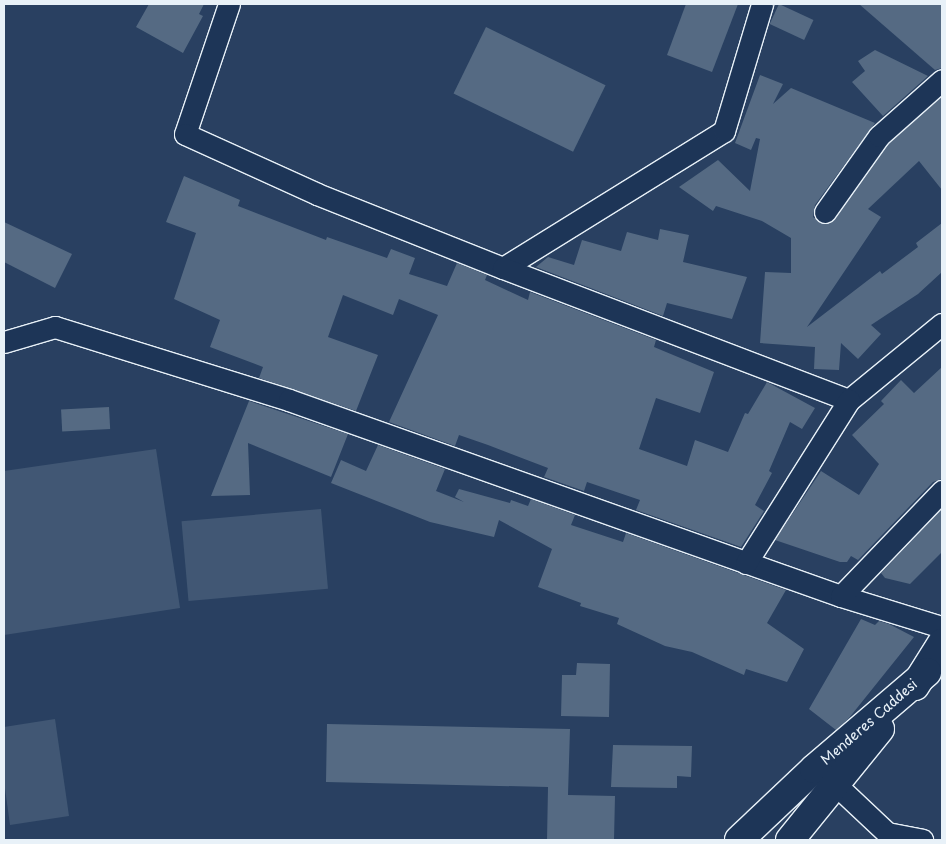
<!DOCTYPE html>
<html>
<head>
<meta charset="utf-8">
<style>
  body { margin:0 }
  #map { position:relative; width:946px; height:844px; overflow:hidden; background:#294061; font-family:"Playpen Sans",sans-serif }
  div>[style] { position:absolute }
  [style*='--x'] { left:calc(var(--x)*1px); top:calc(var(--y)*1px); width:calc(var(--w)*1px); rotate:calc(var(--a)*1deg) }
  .green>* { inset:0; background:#415774; transform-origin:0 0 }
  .building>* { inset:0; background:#556a83; transform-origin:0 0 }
  .roads { filter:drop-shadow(1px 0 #e8f1f8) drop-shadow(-1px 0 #e8f1f8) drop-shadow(0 1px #e8f1f8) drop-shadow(0 -1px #e8f1f8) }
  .minor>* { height:21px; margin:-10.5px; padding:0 10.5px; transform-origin:10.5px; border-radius:10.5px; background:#1d3557 }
  .secondary>* { height:28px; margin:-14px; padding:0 14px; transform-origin:14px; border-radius:14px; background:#1d3557 }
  span { translate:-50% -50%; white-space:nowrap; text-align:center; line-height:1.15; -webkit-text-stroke:4px #1d3557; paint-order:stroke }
  .street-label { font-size:14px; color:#e8f1f8 }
  .frame { position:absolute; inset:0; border:5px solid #e8f1f8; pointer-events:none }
</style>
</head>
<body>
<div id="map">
  <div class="green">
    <i style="clip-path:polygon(156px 449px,180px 608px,4px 635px,4px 471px)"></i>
    <i style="left:321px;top:509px;width:80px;height:140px;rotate:85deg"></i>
    <i style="clip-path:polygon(55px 719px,69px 816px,10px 825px,4px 781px,4px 727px)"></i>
  </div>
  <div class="building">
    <i style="clip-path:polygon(149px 4px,204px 4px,199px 14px,203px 16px,183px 53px,136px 27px)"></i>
    <i style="clip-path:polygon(686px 4px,738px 4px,712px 72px,667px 55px)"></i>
    <i style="left:779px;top:4px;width:38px;height:22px;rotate:25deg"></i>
    <i style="clip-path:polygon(859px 4px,942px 4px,942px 68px,935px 70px)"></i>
    <i style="left:486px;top:27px;width:133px;height:74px;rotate:26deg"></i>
    <i style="clip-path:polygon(875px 50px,928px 76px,883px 116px,852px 82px,865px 71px,858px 61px)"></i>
    <i style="clip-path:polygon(760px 75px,783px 84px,773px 104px,791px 88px,875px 123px,815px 205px,813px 217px,823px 224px,835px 219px,888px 144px,942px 96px,942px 190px,919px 161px,868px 209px,881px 217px,807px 327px,880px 271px,882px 274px,918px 247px,916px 243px,942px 223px,942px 272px,918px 294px,871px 325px,881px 334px,858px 359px,841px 343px,839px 370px,814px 369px,815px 347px,760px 343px,765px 272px,791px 273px,791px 238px,762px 221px,716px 206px,713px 211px,679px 187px,718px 160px,750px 191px,760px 139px,756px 138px,751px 150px,735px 143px)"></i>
    <i style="clip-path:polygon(184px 176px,240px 200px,238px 206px,326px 240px,327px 237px,387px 258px,391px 249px,415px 258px,409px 274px,447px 286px,457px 263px,487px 275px,485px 280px,528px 300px,530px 292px,656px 340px,654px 347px,714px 372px,700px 413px,656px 398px,639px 449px,687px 466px,695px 440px,728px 452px,745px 413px,748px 414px,767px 382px,815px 408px,802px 429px,790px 422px,769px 471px,772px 473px,755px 505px,764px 511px,741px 547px,636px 510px,640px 500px,587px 482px,584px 491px,544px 477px,548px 468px,488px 445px,459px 435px,455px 446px,389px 422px,438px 315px,399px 299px,393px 315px,343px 295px,328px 337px,378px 355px,356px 411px,259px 378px,263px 367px,210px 347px,220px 320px,174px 299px,196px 233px,166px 222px)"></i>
    <i style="clip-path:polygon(4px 222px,72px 254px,55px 288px,4px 262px)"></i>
    <i style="clip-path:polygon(660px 229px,689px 235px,683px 262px,747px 277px,732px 319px,667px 303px,663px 316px,536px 267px,548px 257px,574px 265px,582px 240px,621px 251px,627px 232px,658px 240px)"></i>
    <i style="clip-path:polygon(942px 367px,942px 479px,933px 482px,858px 560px,851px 556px,847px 562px,840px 562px,775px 540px,821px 471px,859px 495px,879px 464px,852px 435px,884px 404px,881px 401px,901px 380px,914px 393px)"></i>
    <i style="clip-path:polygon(249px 401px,348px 434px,331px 477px,248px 443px,250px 495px,211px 496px)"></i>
    <i style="left:109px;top:407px;width:22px;height:48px;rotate:87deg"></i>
    <i style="clip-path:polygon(378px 445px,445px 469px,436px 491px,464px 502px,455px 497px,459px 489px,510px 503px,511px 500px,528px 506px,531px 499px,575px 515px,571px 525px,623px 542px,626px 533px,786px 590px,767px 623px,804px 649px,787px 682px,746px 669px,744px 675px,692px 652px,665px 646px,617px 624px,619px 618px,580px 606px,581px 603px,538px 587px,552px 549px,499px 520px,494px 537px,430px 522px,331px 483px,341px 460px,366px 471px)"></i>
    <i style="clip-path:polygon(942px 509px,942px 552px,910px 584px,885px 578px,881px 573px)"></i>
    <i style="clip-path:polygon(861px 619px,875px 625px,879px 621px,889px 624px,914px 637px,849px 718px,836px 730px,809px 709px)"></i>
    <i style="clip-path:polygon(577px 663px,610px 664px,609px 717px,561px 716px,562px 675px,576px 675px)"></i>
    <i style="clip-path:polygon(327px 724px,570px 729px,568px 795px,615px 796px,614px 840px,547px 840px,548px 787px,326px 782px)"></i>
    <i style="clip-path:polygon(613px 745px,692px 746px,691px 777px,677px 776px,677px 788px,611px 787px)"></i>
  </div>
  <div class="roads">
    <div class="minor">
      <i style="--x:229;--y:4;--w:137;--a:108.7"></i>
      <i style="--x:185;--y:134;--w:145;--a:24.4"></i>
      <i style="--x:317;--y:194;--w:200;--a:21.7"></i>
      <i style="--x:503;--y:268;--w:260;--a:-31.8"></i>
      <i style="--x:724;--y:131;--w:133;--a:-73.3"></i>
      <i style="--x:825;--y:212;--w:93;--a:-54.6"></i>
      <i style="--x:879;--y:136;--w:84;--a:-41.6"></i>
      <i style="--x:503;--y:268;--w:370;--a:20.9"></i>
      <i style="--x:849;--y:400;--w:120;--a:-39.3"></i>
      <i style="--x:4;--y:342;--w:53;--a:-16.4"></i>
      <i style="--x:55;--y:327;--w:245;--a:17.3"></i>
      <i style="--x:289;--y:400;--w:586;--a:19.55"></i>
      <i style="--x:841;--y:596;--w:106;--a:17.1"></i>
      <i style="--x:746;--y:563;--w:193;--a:-57.7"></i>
      <i style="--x:841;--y:596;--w:146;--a:-46.1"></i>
      <i style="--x:835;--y:784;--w:71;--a:43.3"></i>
      <i style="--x:887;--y:833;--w:36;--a:11"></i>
    </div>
    <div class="secondary">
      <i style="--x:915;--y:686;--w:51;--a:-57.9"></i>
      <i style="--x:739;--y:840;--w:103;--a:-43.4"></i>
      <i style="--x:814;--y:769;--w:149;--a:-40.6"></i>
      <i style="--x:790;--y:840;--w:143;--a:-51"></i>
    </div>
  </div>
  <div class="street-label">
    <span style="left:869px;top:722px;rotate:-41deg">Menderes Caddesi</span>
  </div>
  <div class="frame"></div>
</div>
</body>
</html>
